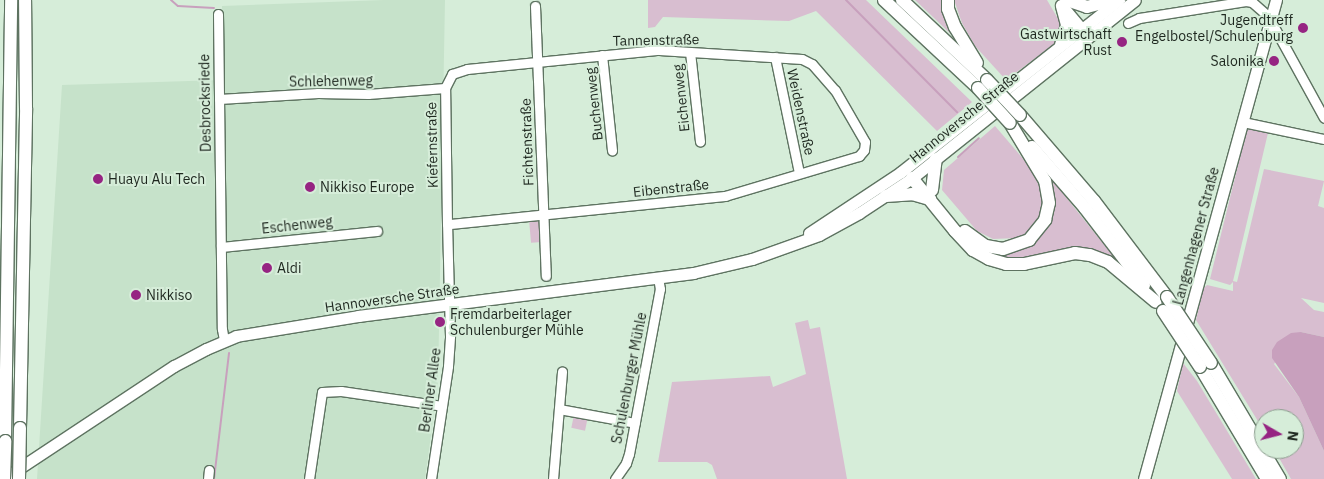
<!DOCTYPE html>
<html>
<head>
<meta charset="utf-8">
<style>
  body { margin:0 }
  #map { position:relative; width:1324px; height:479px; overflow:hidden; background:#d6edd9; font-family:"IBM Plex Sans",sans-serif }
  div>[style] { position:absolute }
  [style*='--x'] { left:calc(var(--x)*1px); top:calc(var(--y)*1px); width:calc(var(--w)*1px); rotate:calc(var(--a)*1deg) }
  .built>* { inset:0; background:#c6e2ca }
  .green>* { inset:0; background:#d8bed0; transform-origin:0 0 }
  .water>* { inset:0; background:#c8a0bd }
  .stream>* { height:2px; margin:-1px; padding:0 1px; transform-origin:1px; border-radius:1px; background:#c8a0bd }
  .roads { filter:drop-shadow(1px 0 #5e7361) drop-shadow(-1px 0 #5e7361) drop-shadow(0 1px #5e7361) drop-shadow(0 -1px #5e7361) }
  .minor>* { height:9px; margin:-4.5px; padding:0 4.5px; transform-origin:4.5px; border-radius:4.5px; background:#fff }
  .major>* { height:11px; margin:-5.5px; padding:0 5.5px; transform-origin:5.5px; border-radius:5.5px; background:#fff }
  .highway>* { height:12px; margin:-6px; padding:0 6px; transform-origin:6px; border-radius:6px; background:#fff }
  .bridges { filter:drop-shadow(1px 0 #5e7361) drop-shadow(-1px 0 #5e7361) drop-shadow(0 1px #5e7361) drop-shadow(0 -1px #5e7361) }
  .highway-bridge>* { height:12px; margin:-6px; padding:0 6px; transform-origin:6px; border-radius:6px; background:#fff }
  .dots>* { width:14px; height:14px; translate:-50% -50%; box-sizing:border-box; border:2px solid #d6edd9; border-radius:50% }
  span { translate:-50% -50%; white-space:nowrap; text-align:center; line-height:1.15; -webkit-text-stroke:4px #d6edd9; paint-order:stroke }
  .poi-label { font-size:14px; color:#1e271f }
  .right { translate:-100% -50%; text-align:right }
  .left { translate:0 -50%; text-align:left }
  .street-label { font-size:14px; color:#1e271f }
  .north { position:absolute; left:1254px; top:409px; width:50px; height:50px; box-sizing:border-box; background:#d6edd9; border:1px solid #8c9e8f; border-radius:50%; rotate:98deg; font-size:14px; font-weight:700; line-height:20px; text-align:center; color:#1e271f }
  .north::after { content:''; display:block; margin:auto; width:18px; height:22px; background:#962482; clip-path:polygon(50% 0,100% 100%,50% 72%,0 100%) }
</style>
</head>
<body>
<div id="map">
  <div class="built">
    <i style="clip-path:polygon(384px 0,445px 0,438px 384px,425px 479px,37px 479px,62px 85px,221px 80px,222px 6px)"></i>
  </div>
  <div class="green">
    <i style="clip-path:polygon(648px 0,866px 0,972px 102px,937px 131px,816px 11px,789px 21px,663px 17px,655px 27px,648px 28px)"></i>
    <i style="clip-path:polygon(915px 0,943px 0,956px 39px,933px 17px)"></i>
    <i style="clip-path:polygon(954px 0,1047px 0,1061px 24px,1057px 42px,1006px 80px,975px 46px,962px 23px)"></i>
    <i style="clip-path:polygon(995px 126px,1025px 161px,1034px 175px,1042px 192px,1044px 206px,1040px 218px,1031px 231px,1020px 238px,993px 239px,977px 231px,942px 190px,944px 170px)"></i>
    <i style="clip-path:polygon(1247px 129px,1268px 133px,1233px 281px,1237px 282px,1264px 169px,1324px 181px,1318px 206px,1324px 208px,1324px 303px,1301px 298px,1314px 310px,1324px 312px,1324px 337px,1301px 332px,1274px 364px,1299px 397px,1324px 451px,1324px 479px,1291px 479px,1274px 449px,1294px 449px,1294px 419px,1264px 419px,1264px 431px,1196px 320px,1203px 289px,1207px 285px,1233px 291px,1233px 282px,1230px 285px,1210px 279px)"></i>
    <i style="clip-path:polygon(1045px 171px,1121px 266px,1098px 255px,1010px 262px,972px 246px,960px 230px,992px 250px,1041px 234px)"></i>
    <i style="left:540px;top:219px;width:23px;height:11px;rotate:85deg"></i>
    <i style="clip-path:polygon(808px 320px,810px 329px,820px 327px,847px 479px,717px 479px,712px 465px,707px 462px,658px 462px,672px 382px,770px 376px,773px 387px,806px 374px,795px 323px)"></i>
    <i style="clip-path:polygon(1183px 363px,1197px 381px,1256px 479px,1232px 479px,1177px 391px)"></i>
    <i style="left:574px;top:415px;width:14px;height:13px;rotate:12deg"></i>
  </div>
  <div class="water">
    <i style="clip-path:polygon(1301px 332px,1324px 337px,1324px 451px,1299px 397px,1272px 358px,1272px 350px,1277px 342px,1291px 333px)"></i>
  </div>
  <div class="stream">
    <i style="--x:171;--y:0;--w:9;--a:41"></i>
    <i style="--x:178;--y:6;--w:36;--a:3"></i>
    <i style="--x:846;--y:0;--w:158;--a:45.3"></i>
    <i style="--x:958;--y:157;--w:28;--a:-42"></i>
    <i style="--x:214;--y:479;--w:127;--a:-83.2"></i>
  </div>
  <div class="roads">
    <div class="minor">
      <i style="--x:535;--y:6;--w:270;--a:87.7"></i>
      <i style="--x:218;--y:14;--w:315;--a:89.3"></i>
      <i style="--x:222;--y:329;--w:11;--a:80"></i>
      <i style="--x:1128;--y:23;--w:12;--a:-24"></i>
      <i style="--x:1139;--y:18;--w:108;--a:-9"></i>
      <i style="--x:1246;--y:1;--w:6;--a:9"></i>
      <i style="--x:1252;--y:2;--w:21;--a:41"></i>
      <i style="--x:1268;--y:16;--w:116;--a:61.2"></i>
      <i style="--x:690;--y:52;--w:90;--a:83.6"></i>
      <i style="--x:602;--y:55;--w:96;--a:84"></i>
      <i style="--x:775;--y:57;--w:118;--a:78.3"></i>
      <i style="--x:219;--y:99;--w:99;--a:-3.5"></i>
      <i style="--x:318;--y:93;--w:50;--a:1.1"></i>
      <i style="--x:368;--y:94;--w:77;--a:-4.5"></i>
      <i style="--x:1243;--y:122;--w:83;--a:11.9"></i>
      <i style="--x:221;--y:247;--w:157;--a:-5.9"></i>
      <i style="--x:559;--y:409;--w:77;--a:10.4"></i>
      <i style="--x:208;--y:479;--w:9;--a:-84"></i>
      <i style="--x:309;--y:479;--w:88;--a:-81.5"></i>
      <i style="--x:322;--y:392;--w:19;--a:-3"></i>
      <i style="--x:341;--y:391;--w:102;--a:8.4"></i>
      <i style="--x:431;--y:479;--w:114;--a:-81.4"></i>
      <i style="--x:448;--y:366;--w:30;--a:-86"></i>
      <i style="--x:450;--y:336;--w:112;--a:-91.5"></i>
      <i style="--x:447;--y:224;--w:136;--a:-90.8"></i>
      <i style="--x:445;--y:88;--w:16;--a:-63"></i>
      <i style="--x:452;--y:74;--w:16;--a:-18"></i>
      <i style="--x:467;--y:69;--w:193;--a:-5.7"></i>
      <i style="--x:659;--y:50;--w:143;--a:3.6"></i>
      <i style="--x:802;--y:59;--w:11;--a:27"></i>
      <i style="--x:812;--y:64;--w:35;--a:49"></i>
      <i style="--x:835;--y:90;--w:60;--a:60"></i>
      <i style="--x:865;--y:142;--w:8;--a:97"></i>
      <i style="--x:864;--y:150;--w:8;--a:130"></i>
      <i style="--x:859;--y:156;--w:140;--a:163.4"></i>
      <i style="--x:725;--y:196;--w:279;--a:174.2"></i>
      <i style="--x:553;--y:479;--w:108;--a:-85.2"></i>
      <i style="--x:615;--y:479;--w:19;--a:-55"></i>
      <i style="--x:626;--y:463;--w:9;--a:-72"></i>
      <i style="--x:629;--y:454;--w:168;--a:-79.4"></i>
      <i style="--x:660;--y:289;--w:11;--a:-100"></i>
    </div>
    <div class="major">
      <i style="--x:809;--y:233;--w:110;--a:-33.5"></i>
      <i style="--x:901;--y:172;--w:278;--a:-38.3"></i>
      <i style="--x:3;--y:479;--w:205;--a:-33.5"></i>
      <i style="--x:174;--y:366;--w:36;--a:-28"></i>
      <i style="--x:206;--y:349;--w:33;--a:-23"></i>
      <i style="--x:236;--y:336;--w:124;--a:-9.3"></i>
      <i style="--x:358;--y:316;--w:338;--a:-7.3"></i>
      <i style="--x:693;--y:273;--w:61;--a:-13.3"></i>
      <i style="--x:752;--y:259;--w:71;--a:-19.7"></i>
      <i style="--x:819;--y:235;--w:46;--a:-28.8"></i>
      <i style="--x:859;--y:213;--w:64;--a:-33.4"></i>
      <i style="--x:912;--y:178;--w:285;--a:-38.6"></i>
      <i style="--x:1144;--y:479;--w:497;--a:-74.6"></i>
    </div>
    <div class="highway">
      <i style="--x:884;--y:0;--w:129;--a:43.1"></i>
      <i style="--x:902;--y:0;--w:117;--a:43.3"></i>
      <i style="--x:948;--y:0;--w:9;--a:90"></i>
      <i style="--x:948;--y:9;--w:19;--a:69"></i>
      <i style="--x:955;--y:27;--w:42;--a:58.6"></i>
      <i style="--x:1067;--y:0;--w:21;--a:19"></i>
      <i style="--x:1087;--y:7;--w:27;--a:-15"></i>
      <i style="--x:1065;--y:10;--w:25;--a:50"></i>
      <i style="--x:1061;--y:45;--w:21;--a:-73"></i>
      <i style="--x:1067;--y:25;--w:20;--a:-105"></i>
      <i style="--x:1020;--y:115;--w:113;--a:49.3"></i>
      <i style="--x:1094;--y:201;--w:121;--a:52.8"></i>
      <i style="--x:1032;--y:147;--w:81;--a:49"></i>
      <i style="--x:1085;--y:208;--w:97;--a:52.5"></i>
      <i style="--x:912;--y:178;--w:68;--a:50.9"></i>
      <i style="--x:955;--y:231;--w:26;--a:47"></i>
      <i style="--x:973;--y:250;--w:18;--a:29"></i>
      <i style="--x:989;--y:259;--w:18;--a:16"></i>
      <i style="--x:1006;--y:264;--w:18;--a:0"></i>
      <i style="--x:1024;--y:264;--w:52;--a:-12.2"></i>
      <i style="--x:1075;--y:253;--w:15;--a:8"></i>
      <i style="--x:1090;--y:255;--w:19;--a:21"></i>
      <i style="--x:1108;--y:262;--w:62;--a:39.8"></i>
      <i style="--x:932;--y:190;--w:31;--a:-83"></i>
      <i style="--x:886;--y:196;--w:26;--a:-4"></i>
      <i style="--x:912;--y:194;--w:19;--a:16"></i>
      <i style="--x:965;--y:231;--w:26;--a:36"></i>
      <i style="--x:986;--y:246;--w:17;--a:10"></i>
      <i style="--x:1003;--y:249;--w:28;--a:-19"></i>
      <i style="--x:1029;--y:240;--w:26;--a:-51"></i>
      <i style="--x:1045;--y:220;--w:17;--a:-77"></i>
      <i style="--x:1049;--y:203;--w:22;--a:-100"></i>
      <i style="--x:1045;--y:181;--w:68;--a:-121.1"></i>
      <i style="--x:1211;--y:363;--w:135;--a:59.3"></i>
      <i style="--x:1200;--y:367;--w:131;--a:59.1"></i>
      <i style="--x:20;--y:428;--w:320;--a:-88.9"></i>
      <i style="--x:26;--y:108;--w:108;--a:-90.5"></i>
      <i style="--x:5;--y:441;--w:441;--a:-89.2"></i>
    </div>
  </div>
  <div class="bridges">
    <div class="highway-bridge">
      <i style="--x:987;--y:80;--w:48;--a:46.7"></i>
      <i style="--x:978;--y:88;--w:47;--a:47.6"></i>
      <i style="--x:1167;--y:297;--w:79;--a:56.3"></i>
      <i style="--x:1163;--y:311;--w:67;--a:56.5"></i>
      <i style="--x:4;--y:479;--w:38;--a:-88"></i>
      <i style="--x:19;--y:479;--w:51;--a:-88.9"></i>
    </div>
  </div>
  <div class="dots">
    <i style="left:1303px;top:28px;background:#962482"></i>
    <i style="left:1122px;top:42px;background:#962482"></i>
    <i style="left:1274px;top:61px;background:#962482"></i>
    <i style="left:98px;top:179px;background:#962482"></i>
    <i style="left:310px;top:187px;background:#962482"></i>
    <i style="left:267px;top:268px;background:#962482"></i>
    <i style="left:136px;top:295px;background:#962482"></i>
    <i style="left:440px;top:322px;background:#962482"></i>
  </div>
  <div class="poi-label">
    <span class="right" style="left:1293px;top:28px">Jugendtreff<br>Engelbostel/Schulenburg</span>
    <span class="right" style="left:1112px;top:42px">Gastwirtschaft<br>Rust</span>
    <span class="right" style="left:1264px;top:61px">Salonika</span>
    <span class="left" style="left:108px;top:179px">Huayu Alu Tech</span>
    <span class="left" style="left:320px;top:187px">Nikkiso Europe</span>
    <span class="left" style="left:277px;top:268px">Aldi</span>
    <span class="left" style="left:146px;top:295px">Nikkiso</span>
    <span class="left" style="left:450px;top:322px">Fremdarbeiterlager<br>Schulenburger Mühle</span>
  </div>
  <div class="street-label">
    <span style="left:656px;top:40px;rotate:-1deg">Tannenstraße</span>
    <span style="left:331px;top:81px;rotate:-1deg">Schlehenweg</span>
    <span style="left:681px;top:98px;rotate:-96deg">Eichenweg</span>
    <span style="left:205px;top:103px;rotate:-91deg">Desbrocksriede</span>
    <span style="left:594px;top:104px;rotate:-96deg">Buchenweg</span>
    <span style="left:801px;top:112px;rotate:78deg">Weidenstraße</span>
    <span style="left:964px;top:117px;rotate:-39deg">Hannoversche Straße</span>
    <span style="left:527px;top:142px;rotate:-92deg">Fichtenstraße</span>
    <span style="left:432px;top:145px;rotate:-91deg">Kiefernstraße</span>
    <span style="left:671px;top:188px;rotate:-6deg">Eibenstraße</span>
    <span style="left:297px;top:225px;rotate:-6deg">Eschenweg</span>
    <span style="left:1196px;top:236px;rotate:-75deg">Langenhagener Straße</span>
    <span style="left:392px;top:298px;rotate:-8deg">Hannoversche Straße</span>
    <span style="left:629px;top:378px;rotate:-79deg">Schulenburger Mühle</span>
    <span style="left:430px;top:390px;rotate:-82deg">Berliner Allee</span>
  </div>
  <div class="north">N</div>
</div>
</body>
</html>
